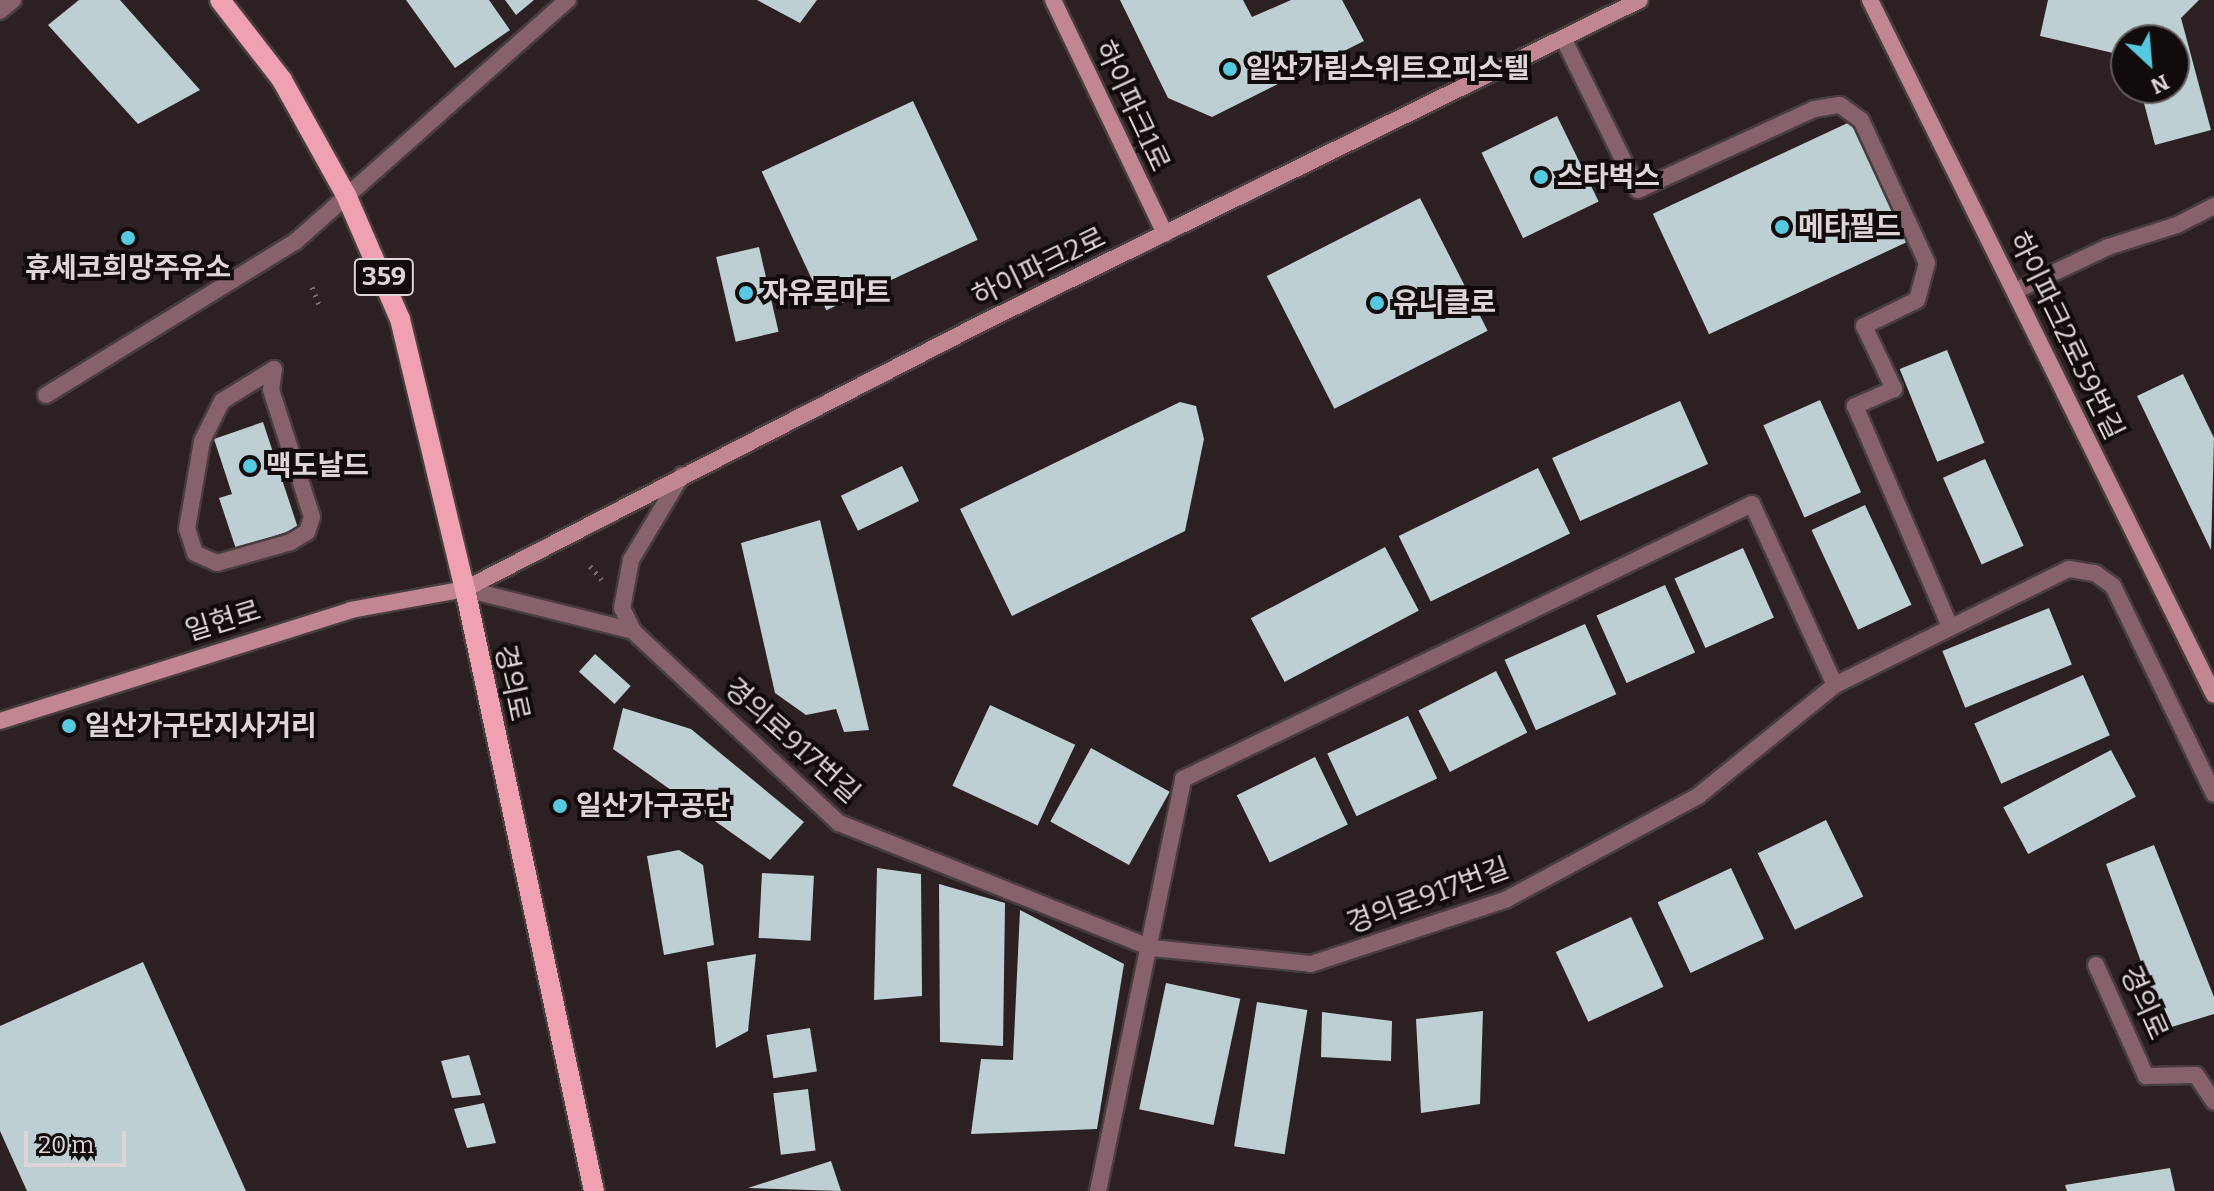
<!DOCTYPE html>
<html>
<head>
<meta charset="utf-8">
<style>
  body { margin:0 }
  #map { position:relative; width:2214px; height:1191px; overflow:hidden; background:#2c2022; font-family:Bitter,"Noto Sans KR",serif }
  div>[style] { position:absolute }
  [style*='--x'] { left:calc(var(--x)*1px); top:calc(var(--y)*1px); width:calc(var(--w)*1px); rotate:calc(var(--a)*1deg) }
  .building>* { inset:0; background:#bdcfd3; transform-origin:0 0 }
  .path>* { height:5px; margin-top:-2.5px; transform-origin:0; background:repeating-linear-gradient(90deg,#7a7071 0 2px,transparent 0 8px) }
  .roads { filter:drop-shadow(2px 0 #483d3f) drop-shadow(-2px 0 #483d3f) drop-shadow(0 2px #483d3f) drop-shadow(0 -2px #483d3f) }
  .lane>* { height:16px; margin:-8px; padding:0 8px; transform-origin:8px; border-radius:8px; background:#88626a }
  .street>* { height:16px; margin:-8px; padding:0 8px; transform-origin:8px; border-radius:8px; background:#88626a }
  .secondary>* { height:16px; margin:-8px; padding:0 8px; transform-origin:8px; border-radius:8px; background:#c28692 }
  .primary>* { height:20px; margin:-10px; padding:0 10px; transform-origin:10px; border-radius:10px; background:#efa1b1 }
  .dots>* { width:22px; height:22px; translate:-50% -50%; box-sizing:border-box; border:4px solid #110b0c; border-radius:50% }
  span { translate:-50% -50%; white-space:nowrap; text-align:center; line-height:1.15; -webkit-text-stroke:8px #110b0c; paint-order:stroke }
  .shield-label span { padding:2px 6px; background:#110b0c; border:2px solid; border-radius:6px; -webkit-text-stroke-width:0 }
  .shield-label { font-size:26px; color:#ded5d6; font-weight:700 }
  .poi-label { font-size:28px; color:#ded5d6; font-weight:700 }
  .left { translate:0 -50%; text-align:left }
  .street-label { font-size:28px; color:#ded5d6 }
  .north { position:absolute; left:2110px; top:24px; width:80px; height:80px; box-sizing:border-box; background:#110b0c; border:2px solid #635c5d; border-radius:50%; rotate:154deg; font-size:22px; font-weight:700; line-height:32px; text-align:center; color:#ded5d6 }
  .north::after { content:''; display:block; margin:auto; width:28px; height:36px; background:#56c9e1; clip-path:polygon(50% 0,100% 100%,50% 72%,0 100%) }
  .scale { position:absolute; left:24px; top:1131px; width:102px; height:36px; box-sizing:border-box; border:4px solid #ded5d6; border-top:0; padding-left:10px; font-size:24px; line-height:28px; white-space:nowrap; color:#ded5d6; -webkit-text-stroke:6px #110b0c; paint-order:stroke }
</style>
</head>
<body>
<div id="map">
  <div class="building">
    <i style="clip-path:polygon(79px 0,120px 0,200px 90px,138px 124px,48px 25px)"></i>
    <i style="clip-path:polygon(406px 0,489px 0,510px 30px,455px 68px)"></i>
    <i style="clip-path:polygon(505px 0,534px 0,516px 15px)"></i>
    <i style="clip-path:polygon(757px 0,817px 0,800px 23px)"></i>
    <i style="clip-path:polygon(1120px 0,1243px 0,1252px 17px,1291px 0,1342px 0,1364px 41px,1212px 117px,1168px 98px)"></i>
    <i style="clip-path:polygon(2048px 0,2199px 0,2181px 18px,2211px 130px,2155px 145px,2140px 88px,2174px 88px,2174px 40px,2126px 40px,2126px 56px,2040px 36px)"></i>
    <i style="left:913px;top:101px;width:153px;height:167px;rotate:65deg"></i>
    <i style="left:1557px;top:116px;width:95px;height:84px;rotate:64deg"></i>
    <i style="left:1854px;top:120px;width:133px;height:222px;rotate:65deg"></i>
    <i style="left:1420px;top:198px;width:149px;height:172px;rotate:63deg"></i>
    <i style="left:759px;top:247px;width:87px;height:44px;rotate:77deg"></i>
    <i style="left:1947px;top:350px;width:100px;height:51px;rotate:68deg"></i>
    <i style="clip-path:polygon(2183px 374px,2214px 438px,2211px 550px,2137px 396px)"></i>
    <i style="left:1820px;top:400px;width:101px;height:62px;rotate:66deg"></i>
    <i style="left:1680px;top:401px;width:69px;height:140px;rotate:66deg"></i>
    <i style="clip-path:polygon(1180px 402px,1196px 406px,1204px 439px,1185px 531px,1012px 616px,960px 509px)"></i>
    <i style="clip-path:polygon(263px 422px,298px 528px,236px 549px,219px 498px,232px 494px,214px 439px)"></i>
    <i style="left:1985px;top:459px;width:95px;height:46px;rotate:66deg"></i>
    <i style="left:902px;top:466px;width:39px;height:68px;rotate:64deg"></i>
    <i style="left:1538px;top:468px;width:73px;height:155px;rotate:64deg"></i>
    <i style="left:1865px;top:505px;width:110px;height:59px;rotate:65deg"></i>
    <i style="clip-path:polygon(820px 520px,869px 730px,844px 732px,836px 709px,806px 715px,775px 693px,741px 543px)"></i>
    <i style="left:1385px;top:547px;width:72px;height:152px;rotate:62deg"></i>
    <i style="left:1743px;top:548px;width:76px;height:75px;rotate:66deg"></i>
    <i style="left:1665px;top:585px;width:74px;height:75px;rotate:66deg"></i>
    <i style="left:2049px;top:608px;width:61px;height:115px;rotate:68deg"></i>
    <i style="left:1585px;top:624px;width:77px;height:88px;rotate:66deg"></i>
    <i style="left:595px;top:654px;width:48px;height:24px;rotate:42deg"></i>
    <i style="left:1496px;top:671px;width:69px;height:87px;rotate:63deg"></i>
    <i style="left:2083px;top:675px;width:66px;height:119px;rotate:66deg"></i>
    <i style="left:990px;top:705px;width:94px;height:89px;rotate:25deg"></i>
    <i style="clip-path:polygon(623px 708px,691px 729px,804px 822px,770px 860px,613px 749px)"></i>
    <i style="left:1408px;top:716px;width:69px;height:89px;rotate:65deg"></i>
    <i style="left:1091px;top:748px;width:90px;height:84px;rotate:29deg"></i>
    <i style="left:2111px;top:750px;width:53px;height:122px;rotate:62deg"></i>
    <i style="left:1315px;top:757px;width:75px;height:87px;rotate:64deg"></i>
    <i style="left:1826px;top:820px;width:85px;height:76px;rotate:64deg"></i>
    <i style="clip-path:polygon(2154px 845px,2214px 997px,2214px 1014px,2165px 1029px,2106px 864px)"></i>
    <i style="clip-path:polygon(679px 850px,703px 865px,714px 945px,664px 955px,647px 856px)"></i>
    <i style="clip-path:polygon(877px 868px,921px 874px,922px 996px,874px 1000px)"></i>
    <i style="left:1731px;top:868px;width:78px;height:81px;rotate:65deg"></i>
    <i style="left:762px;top:873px;width:52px;height:65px;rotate:3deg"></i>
    <i style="clip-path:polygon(939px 884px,1005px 903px,1003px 1046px,940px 1042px)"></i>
    <i style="clip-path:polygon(1020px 910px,1124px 964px,1097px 1129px,971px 1134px,981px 1059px,1013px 1060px)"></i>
    <i style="left:1631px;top:917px;width:77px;height:83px;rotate:65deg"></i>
    <i style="clip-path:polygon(756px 954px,748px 1031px,716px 1048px,707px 962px)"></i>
    <i style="clip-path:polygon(143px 962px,246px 1191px,27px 1191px,0 1131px,0 1026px)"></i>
    <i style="left:1166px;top:983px;width:76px;height:129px;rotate:12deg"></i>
    <i style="left:1257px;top:1002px;width:51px;height:146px;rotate:9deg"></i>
    <i style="clip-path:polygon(1483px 1011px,1480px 1104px,1421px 1113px,1416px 1019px)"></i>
    <i style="clip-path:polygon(1322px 1012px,1392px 1021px,1391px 1061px,1321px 1057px)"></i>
    <i style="left:810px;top:1028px;width:44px;height:44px;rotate:81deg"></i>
    <i style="clip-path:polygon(469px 1055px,481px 1095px,452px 1098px,441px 1061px)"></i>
    <i style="left:808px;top:1089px;width:62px;height:35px;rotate:83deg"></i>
    <i style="clip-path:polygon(484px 1103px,496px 1143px,467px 1148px,454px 1109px)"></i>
    <i style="clip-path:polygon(831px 1161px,841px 1191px,748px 1188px)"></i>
    <i style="clip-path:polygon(2170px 1168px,2175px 1191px,2067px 1191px,2065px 1185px)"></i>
  </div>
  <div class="path">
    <i style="--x:312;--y:287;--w:22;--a:68"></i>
    <i style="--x:590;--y:566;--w:18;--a:49"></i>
  </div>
  <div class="roads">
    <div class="lane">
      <i style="--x:2015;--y:291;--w:103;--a:-25.3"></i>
      <i style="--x:2108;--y:247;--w:72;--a:-17.7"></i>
      <i style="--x:2177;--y:225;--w:42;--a:-27.2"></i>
      <i style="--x:274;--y:369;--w:21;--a:98"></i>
      <i style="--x:271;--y:390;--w:133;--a:72.1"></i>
      <i style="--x:312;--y:517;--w:16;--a:108"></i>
      <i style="--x:307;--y:532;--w:19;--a:148"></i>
      <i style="--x:291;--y:542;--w:77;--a:164.2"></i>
      <i style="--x:217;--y:563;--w:24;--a:-156"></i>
      <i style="--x:195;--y:553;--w:25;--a:-108"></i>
      <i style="--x:187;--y:529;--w:89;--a:-80.3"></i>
      <i style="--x:202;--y:441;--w:45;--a:-63.4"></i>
      <i style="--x:222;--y:401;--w:61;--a:-31.6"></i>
    </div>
    <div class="street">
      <i style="--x:0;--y:11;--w:17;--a:-40"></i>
      <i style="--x:1563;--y:38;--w:169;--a:63.7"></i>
      <i style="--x:1638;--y:190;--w:194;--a:-24.7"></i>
      <i style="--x:1814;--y:109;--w:26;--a:-9"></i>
      <i style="--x:1840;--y:105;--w:26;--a:36"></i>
      <i style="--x:1861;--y:120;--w:157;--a:65.2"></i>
      <i style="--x:1927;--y:263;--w:38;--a:105"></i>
      <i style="--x:1917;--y:300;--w:59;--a:153.9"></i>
      <i style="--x:1864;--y:326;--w:70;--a:64.5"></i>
      <i style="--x:1894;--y:389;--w:43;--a:156.4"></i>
      <i style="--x:1855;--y:406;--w:241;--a:66.7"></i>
      <i style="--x:46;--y:395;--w:292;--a:-31.6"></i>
      <i style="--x:295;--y:242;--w:365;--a:-41.6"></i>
      <i style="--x:682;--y:475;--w:99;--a:121"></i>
      <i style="--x:631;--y:560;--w:49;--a:100.6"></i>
      <i style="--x:622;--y:608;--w:25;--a:64"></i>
      <i style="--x:633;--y:631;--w:282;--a:43"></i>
      <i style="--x:839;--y:823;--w:337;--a:21.8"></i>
      <i style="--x:1152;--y:948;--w:160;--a:5.7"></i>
      <i style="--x:1311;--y:964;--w:206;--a:-18.3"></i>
      <i style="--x:1507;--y:899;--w:217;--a:-28.3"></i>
      <i style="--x:1698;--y:796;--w:176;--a:-39"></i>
      <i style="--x:1835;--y:685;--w:261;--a:-26.4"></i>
      <i style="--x:2069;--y:569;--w:26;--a:9"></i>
      <i style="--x:2095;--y:573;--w:22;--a:36"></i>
      <i style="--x:2113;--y:586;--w:231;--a:64.1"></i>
      <i style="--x:465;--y:589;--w:173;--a:14"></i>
      <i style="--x:2096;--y:965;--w:122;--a:65.8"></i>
      <i style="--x:2146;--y:1076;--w:50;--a:-1.1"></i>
      <i style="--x:2196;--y:1075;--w:32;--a:56"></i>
      <i style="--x:1098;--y:1191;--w:421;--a:-78.3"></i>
      <i style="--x:1183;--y:779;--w:632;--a:-25.79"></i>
      <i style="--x:1752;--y:504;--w:199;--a:65.4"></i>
    </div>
    <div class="secondary">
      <i style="--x:1053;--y:0;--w:259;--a:64.4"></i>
      <i style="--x:1870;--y:0;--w:775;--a:63.67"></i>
      <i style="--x:0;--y:721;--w:368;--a:-17.5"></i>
      <i style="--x:351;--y:610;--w:116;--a:-10.4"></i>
      <i style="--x:465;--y:589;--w:579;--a:-27.23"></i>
      <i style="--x:980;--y:324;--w:735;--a:-26.15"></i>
    </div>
    <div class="primary">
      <i style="--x:220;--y:0;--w:101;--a:52.2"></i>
      <i style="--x:282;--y:80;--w:132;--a:60.9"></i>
      <i style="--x:346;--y:195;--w:135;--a:66.5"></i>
      <i style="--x:400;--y:319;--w:278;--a:76.5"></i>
      <i style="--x:465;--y:589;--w:616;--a:77.91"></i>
    </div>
  </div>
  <div class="dots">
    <i style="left:1230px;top:69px;background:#56c9e1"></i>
    <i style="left:1541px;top:177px;background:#56c9e1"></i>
    <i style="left:1782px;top:227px;background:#56c9e1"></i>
    <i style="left:128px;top:238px;background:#56c9e1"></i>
    <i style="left:746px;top:293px;background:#56c9e1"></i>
    <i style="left:1377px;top:303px;background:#56c9e1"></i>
    <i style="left:250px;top:466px;background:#56c9e1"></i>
    <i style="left:69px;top:726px;background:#56c9e1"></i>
    <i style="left:560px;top:806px;background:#56c9e1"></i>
  </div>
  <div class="shield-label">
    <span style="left:384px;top:277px">359</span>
  </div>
  <div class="poi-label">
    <span class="left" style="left:1246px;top:69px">일산가림스위트오피스텔</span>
    <span class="left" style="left:1557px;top:177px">스타벅스</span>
    <span class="left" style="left:1798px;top:227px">메타필드</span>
    <span style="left:128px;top:268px">휴세코희망주유소</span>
    <span class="left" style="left:762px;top:293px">자유로마트</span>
    <span class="left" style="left:1393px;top:303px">유니클로</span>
    <span class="left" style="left:266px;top:466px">맥도날드</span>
    <span class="left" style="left:85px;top:726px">일산가구단지사거리</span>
    <span class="left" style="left:576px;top:806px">일산가구공단</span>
  </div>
  <div class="street-label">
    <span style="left:1132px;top:106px;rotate:65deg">하이파크1로</span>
    <span style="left:1039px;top:267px;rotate:-26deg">하이파크2로</span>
    <span style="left:2066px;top:336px;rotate:64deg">하이파크2로59번길</span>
    <span style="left:223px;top:621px;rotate:-17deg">일현로</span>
    <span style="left:512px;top:683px;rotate:78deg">경의로</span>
    <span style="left:792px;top:741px;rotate:42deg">경의로917번길</span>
    <span style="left:1428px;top:896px;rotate:-20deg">경의로917번길</span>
    <span style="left:2144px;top:1003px;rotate:66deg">경의로</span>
  </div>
  <div class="north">N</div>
  <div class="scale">20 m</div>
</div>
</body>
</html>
